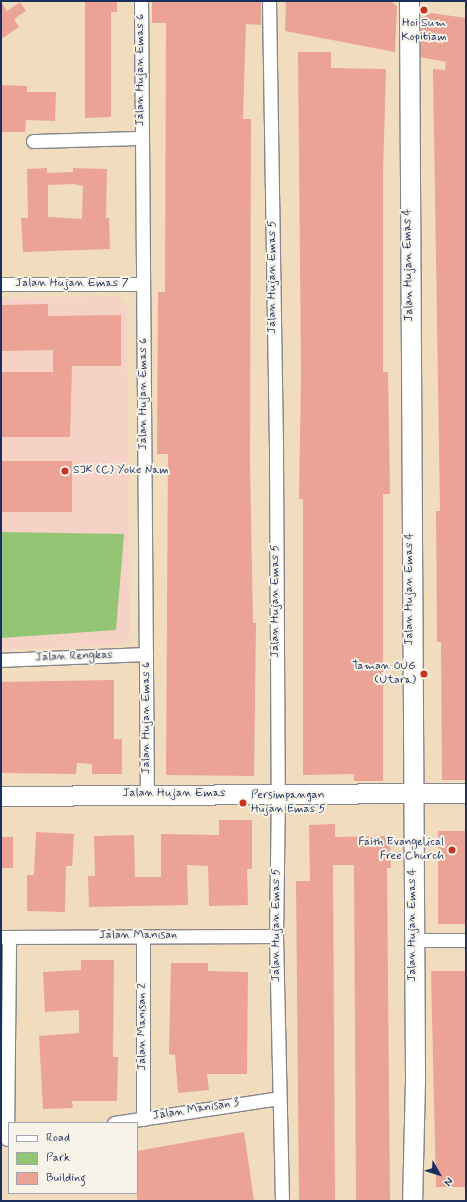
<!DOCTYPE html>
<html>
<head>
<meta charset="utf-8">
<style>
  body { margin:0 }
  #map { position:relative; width:467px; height:1202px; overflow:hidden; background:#f1dcbd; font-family:Mynerve,sans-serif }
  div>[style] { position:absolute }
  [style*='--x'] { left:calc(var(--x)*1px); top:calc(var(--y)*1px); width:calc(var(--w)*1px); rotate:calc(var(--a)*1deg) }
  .built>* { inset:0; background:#f6d1c5 }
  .green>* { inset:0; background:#94c574 }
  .building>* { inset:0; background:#eba396; transform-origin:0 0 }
  .roads { filter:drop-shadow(1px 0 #86868e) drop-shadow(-1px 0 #86868e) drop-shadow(0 1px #86868e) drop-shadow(0 -1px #86868e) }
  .street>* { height:13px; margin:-6.5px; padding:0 6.5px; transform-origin:6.5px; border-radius:6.5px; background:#fff }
  .secondary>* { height:19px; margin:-9.5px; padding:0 9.5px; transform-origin:9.5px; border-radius:9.5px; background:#fff }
  .dots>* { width:11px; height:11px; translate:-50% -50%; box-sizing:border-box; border:2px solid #f7f3e8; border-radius:50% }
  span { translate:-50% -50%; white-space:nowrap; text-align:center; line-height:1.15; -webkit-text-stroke:4px #f7f3e8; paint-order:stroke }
  .poi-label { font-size:12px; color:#1b2f5e }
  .left { translate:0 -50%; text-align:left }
  .right { translate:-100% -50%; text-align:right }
  .street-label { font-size:12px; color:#1b2f5e }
  .frame { position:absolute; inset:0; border:2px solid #1b2f5e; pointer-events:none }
  .legend { position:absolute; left:8px; top:1122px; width:130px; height:72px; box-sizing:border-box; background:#f7f3e8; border:1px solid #9fa5b1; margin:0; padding:5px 7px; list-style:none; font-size:12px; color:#1b2f5e }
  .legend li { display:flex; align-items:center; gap:8px; height:20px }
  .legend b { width:20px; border:1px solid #9fa5b1 }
  .north { position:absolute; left:419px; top:1154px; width:40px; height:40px; -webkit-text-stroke:3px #f7f3e8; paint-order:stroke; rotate:129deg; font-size:11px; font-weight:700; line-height:16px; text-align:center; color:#1b2f5e }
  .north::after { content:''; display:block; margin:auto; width:14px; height:18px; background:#1b2f5e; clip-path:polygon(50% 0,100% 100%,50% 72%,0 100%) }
</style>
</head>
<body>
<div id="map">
  <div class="built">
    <i style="clip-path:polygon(118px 296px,127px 305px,130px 636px,121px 645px,1px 650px,1px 298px)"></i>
  </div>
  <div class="green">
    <i style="clip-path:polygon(1px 532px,124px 534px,116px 630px,1px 638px)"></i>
  </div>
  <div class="building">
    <i style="clip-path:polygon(85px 1px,117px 1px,117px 12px,111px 12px,111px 117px,85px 118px)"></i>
    <i style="clip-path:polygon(152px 1px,261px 1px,261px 25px,246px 24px,243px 119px,251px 119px,250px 463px,253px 623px,256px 623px,254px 776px,166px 775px,168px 454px,157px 454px,158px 292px,165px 292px,166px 23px,152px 23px)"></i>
    <i style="clip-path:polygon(286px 1px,390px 1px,397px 6px,395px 52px,285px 31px)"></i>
    <i style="clip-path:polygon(1px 2px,7px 11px,20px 2px,26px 11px,14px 19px,19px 27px,1px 39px)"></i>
    <i style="clip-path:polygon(431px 13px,466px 18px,466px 780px,442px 780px,441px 642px,437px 642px,436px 511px,440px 511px,433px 69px,445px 70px,446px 62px,420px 57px,421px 18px)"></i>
    <i style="clip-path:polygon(298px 52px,331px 52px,331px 68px,386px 69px,383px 174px,383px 372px,388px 372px,390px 494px,383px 494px,383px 781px,354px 781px,354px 774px,303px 775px,303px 499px,299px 499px,301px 373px)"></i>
    <i style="clip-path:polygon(1px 85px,27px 86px,27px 92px,56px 92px,55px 121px,26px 120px,25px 132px,1px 132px)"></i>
    <i style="clip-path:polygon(evenodd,47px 168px,47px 173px,73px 172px,73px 168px,107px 169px,106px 218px,109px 218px,110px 249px,23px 252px,21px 218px,28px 218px,27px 169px,47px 168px,73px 184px,83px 186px,82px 219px,48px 217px,48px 185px,73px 184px)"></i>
    <i style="clip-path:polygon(48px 304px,48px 316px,121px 315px,121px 366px,72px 366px,70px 437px,1px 437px,1px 372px,53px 372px,53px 350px,1px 351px,1px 305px)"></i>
    <i style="left:1px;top:461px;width:71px;height:51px"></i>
    <i style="clip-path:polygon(114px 680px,114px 739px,122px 739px,122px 774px,92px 774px,92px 764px,77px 763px,76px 774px,1px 773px,1px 682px)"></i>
    <i style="clip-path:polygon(219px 820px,252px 820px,252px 869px,247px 869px,248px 905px,209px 906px,208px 866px,187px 865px,188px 905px,89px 907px,88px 876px,95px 876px,94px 836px,134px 835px,135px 877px,161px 877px,161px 834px,219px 835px)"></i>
    <i style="clip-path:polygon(335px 824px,335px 837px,390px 836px,391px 868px,387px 868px,390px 1201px,356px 1201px,354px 865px,333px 865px,335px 1201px,299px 1201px,296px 881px,310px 881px,309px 825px)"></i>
    <i style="left:438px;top:831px;width:28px;height:93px"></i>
    <i style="clip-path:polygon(36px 832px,74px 834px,72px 866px,66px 866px,65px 912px,27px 911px,27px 875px,34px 875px)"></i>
    <i style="left:1px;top:837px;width:12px;height:31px"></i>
    <i style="clip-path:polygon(81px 960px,114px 960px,113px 1057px,118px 1057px,117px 1101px,72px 1101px,73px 1108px,43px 1109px,39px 1036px,79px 1033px,79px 1010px,45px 1012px,43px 972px,81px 970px)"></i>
    <i style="clip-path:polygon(171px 963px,208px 963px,208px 971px,248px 972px,247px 1074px,207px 1074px,209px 1090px,178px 1093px,175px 1055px,169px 1054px)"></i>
    <i style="clip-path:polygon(431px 971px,466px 971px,466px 1187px,436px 1187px)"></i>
    <i style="clip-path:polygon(244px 1132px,254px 1201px,137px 1201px,137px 1151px)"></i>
  </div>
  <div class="roads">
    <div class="street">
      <i style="--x:141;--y:1;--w:793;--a:89.57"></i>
      <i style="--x:269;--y:1;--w:455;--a:89.1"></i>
      <i style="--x:276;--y:456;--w:337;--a:89.7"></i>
      <i style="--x:278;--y:793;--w:143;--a:90.8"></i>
      <i style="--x:276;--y:936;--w:265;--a:88.7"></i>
      <i style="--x:33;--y:141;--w:107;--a:-1.6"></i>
      <i style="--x:1;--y:284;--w:142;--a:0"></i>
      <i style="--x:1;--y:660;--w:145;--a:-2.4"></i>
      <i style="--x:143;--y:936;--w:183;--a:90"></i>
      <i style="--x:1;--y:937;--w:275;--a:-0.2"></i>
      <i style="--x:413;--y:940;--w:53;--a:0"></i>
      <i style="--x:114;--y:1123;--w:167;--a:-8.6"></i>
      <i style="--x:7;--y:1139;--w:202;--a:-89.4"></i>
    </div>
    <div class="secondary">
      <i style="--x:409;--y:1;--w:1080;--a:89.68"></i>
      <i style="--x:415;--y:1081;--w:120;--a:91.4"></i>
      <i style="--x:1;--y:796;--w:465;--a:-0.4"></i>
    </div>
  </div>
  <div class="dots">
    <i style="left:424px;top:10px;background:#c8321e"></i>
    <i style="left:65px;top:471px;background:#c8321e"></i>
    <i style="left:424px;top:674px;background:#c8321e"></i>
    <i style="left:243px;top:803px;background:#c8321e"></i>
    <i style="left:452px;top:850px;background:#c8321e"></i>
  </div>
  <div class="poi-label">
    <span style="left:424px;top:31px">Hoi Sum<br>Kopitiam</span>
    <span class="left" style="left:73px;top:471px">SJK (C) Yoke Nam</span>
    <span class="right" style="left:416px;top:674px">Taman OUG<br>(Utara)</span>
    <span class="left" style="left:251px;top:803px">Persimpangan<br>Hujan Emas 5</span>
    <span class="right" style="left:444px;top:850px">Faith Evangelical<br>Free Church</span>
  </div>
  <div class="street-label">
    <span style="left:141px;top:70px;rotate:-90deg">Jalan Hujan Emas 6</span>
    <span style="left:409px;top:265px;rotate:-91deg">Jalan Hujan Emas 4</span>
    <span style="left:273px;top:277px;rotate:-90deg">Jalan Hujan Emas 5</span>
    <span style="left:72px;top:284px">Jalan Hujan Emas 7</span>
    <span style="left:144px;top:394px;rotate:-90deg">Jalan Hujan Emas 6</span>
    <span style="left:410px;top:589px;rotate:-90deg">Jalan Hujan Emas 4</span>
    <span style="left:276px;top:601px;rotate:-90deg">Jalan Hujan Emas 5</span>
    <span style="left:74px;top:657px;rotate:-2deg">Jalan Rengkas</span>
    <span style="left:147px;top:718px;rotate:-90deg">Jalan Hujan Emas 6</span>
    <span style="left:174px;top:794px">Jalan Hujan Emas</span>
    <span style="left:277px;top:925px;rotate:-90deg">Jalan Hujan Emas 5</span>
    <span style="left:413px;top:925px;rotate:-90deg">Jalan Hujan Emas 4</span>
    <span style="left:138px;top:936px">Jalan Manisan</span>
    <span style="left:143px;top:1027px;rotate:-90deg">Jalan Manisan 2</span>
    <span style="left:196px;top:1110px;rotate:-9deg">Jalan Manisan 3</span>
  </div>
  <div class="frame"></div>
  <ul class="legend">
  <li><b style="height:5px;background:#fff"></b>Road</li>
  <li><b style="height:11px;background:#94c574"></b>Park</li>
  <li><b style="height:11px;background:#eba396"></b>Building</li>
  </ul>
  <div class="north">N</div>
</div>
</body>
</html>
